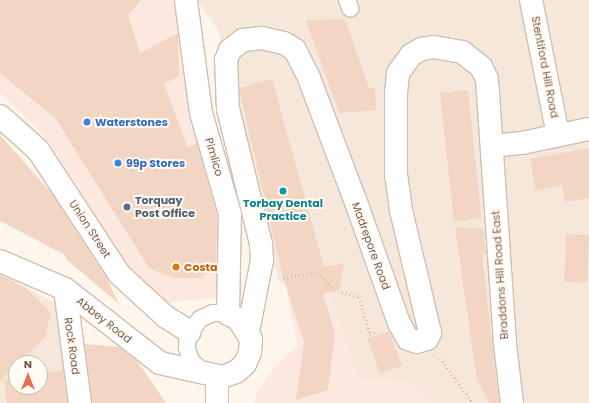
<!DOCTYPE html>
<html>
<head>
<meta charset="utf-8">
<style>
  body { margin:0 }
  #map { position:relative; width:589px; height:403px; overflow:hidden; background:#fdf6ec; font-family:Poppins,sans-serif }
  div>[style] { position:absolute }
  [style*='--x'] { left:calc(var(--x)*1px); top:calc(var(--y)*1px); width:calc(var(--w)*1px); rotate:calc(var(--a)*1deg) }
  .residential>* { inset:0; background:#f5e8da }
  .commercial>* { inset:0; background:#fde8e0 }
  .building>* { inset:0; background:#f3d5c3; transform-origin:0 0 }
  .path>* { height:2.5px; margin-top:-1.25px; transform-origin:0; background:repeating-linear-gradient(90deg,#d9b8a5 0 1px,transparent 0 4px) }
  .roads { filter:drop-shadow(1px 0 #d1beb0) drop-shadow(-1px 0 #d1beb0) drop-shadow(0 1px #d1beb0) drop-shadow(0 -1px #d1beb0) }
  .lane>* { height:16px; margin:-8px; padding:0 8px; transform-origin:8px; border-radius:8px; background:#fff }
  .street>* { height:22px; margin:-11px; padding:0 11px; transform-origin:11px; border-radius:11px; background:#fff }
  .secondary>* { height:22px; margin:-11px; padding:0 11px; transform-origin:11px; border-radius:11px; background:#fff }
  .dots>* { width:11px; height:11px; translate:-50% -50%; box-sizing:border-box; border:2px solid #fffaf3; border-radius:50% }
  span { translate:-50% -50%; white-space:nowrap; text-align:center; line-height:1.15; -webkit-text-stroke:4px #fffaf3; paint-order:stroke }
  .street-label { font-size:11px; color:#7a5c4d }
  .shop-label { font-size:11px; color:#366cbe; font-weight:700 }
  .left { translate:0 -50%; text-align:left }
  .service-label { font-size:11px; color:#4e5e75; font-weight:700 }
  .culture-label { font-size:11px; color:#0d838f; font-weight:700 }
  .food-label { font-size:11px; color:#c56008; font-weight:700 }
  .north { position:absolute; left:8px; top:355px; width:40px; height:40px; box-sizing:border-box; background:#fffaf3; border:1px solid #cabbb1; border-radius:50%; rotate:0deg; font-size:11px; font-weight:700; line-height:16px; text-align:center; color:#7a5c4d }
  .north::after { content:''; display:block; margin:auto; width:14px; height:18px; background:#e76f51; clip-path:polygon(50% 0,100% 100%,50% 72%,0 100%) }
</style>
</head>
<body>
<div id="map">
  <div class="residential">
    <i style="clip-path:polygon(197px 0,589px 0,589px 403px,434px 403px,411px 382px,358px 379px,323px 276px,286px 285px,278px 281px,234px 76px,217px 29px)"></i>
    <i style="clip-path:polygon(evenodd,0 274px,55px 303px,74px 403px,0 403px,0 274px,16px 363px,40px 363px,40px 387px,16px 387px,16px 363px)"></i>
  </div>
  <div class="commercial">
    <i style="clip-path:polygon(0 0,186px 0,215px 156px,228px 296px,171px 302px,157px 300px,132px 272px,44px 135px,0 93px)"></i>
    <i style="clip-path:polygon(323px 276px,358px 379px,411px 382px,434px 403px,255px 403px,257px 391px,272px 371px,297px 345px,286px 285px)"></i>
  </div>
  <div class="building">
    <i style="clip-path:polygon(0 0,141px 0,128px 15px,140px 53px,178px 33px,179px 76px,164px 84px,188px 148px,197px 143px,217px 216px,216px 266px,200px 278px,174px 278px,149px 268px,55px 118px,0 73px)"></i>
    <i style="clip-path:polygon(345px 19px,369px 88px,375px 88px,376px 110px,339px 113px,306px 20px)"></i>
    <i style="clip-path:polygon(272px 79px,324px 267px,344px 263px,340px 289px,323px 294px,335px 333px,328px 390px,296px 400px,304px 342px,283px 277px,240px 94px,240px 88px)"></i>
    <i style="left:468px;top:90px;width:129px;height:28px;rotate:84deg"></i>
    <i style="clip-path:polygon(0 135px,52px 194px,106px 277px,119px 304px,66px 259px,65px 255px,0 221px)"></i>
    <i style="clip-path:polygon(589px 148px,589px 198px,565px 202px,562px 185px,536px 191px,530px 159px)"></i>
    <i style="clip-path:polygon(455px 227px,483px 229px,486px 254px,482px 254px,499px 403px,489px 403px,477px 380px)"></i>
    <i style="left:566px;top:234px;width:23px;height:48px;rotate:2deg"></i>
    <i style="clip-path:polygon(0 275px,26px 288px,51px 313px,45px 337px,0 381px)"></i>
    <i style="left:389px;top:331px;width:37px;height:23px;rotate:70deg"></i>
    <i style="clip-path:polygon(85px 344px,119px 347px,137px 361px,166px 403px,92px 403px)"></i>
    <i style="clip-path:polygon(63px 370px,67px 403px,7px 403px,4px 380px,16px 377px,16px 387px,40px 387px,40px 373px)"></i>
  </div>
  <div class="path">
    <i style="--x:283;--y:278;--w:36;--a:-10"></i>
    <i style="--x:318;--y:272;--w:24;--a:48"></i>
    <i style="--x:334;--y:290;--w:26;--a:16"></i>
    <i style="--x:359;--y:297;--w:39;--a:73"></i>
    <i style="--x:370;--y:334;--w:6;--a:-18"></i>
    <i style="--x:440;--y:358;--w:56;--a:53.7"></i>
  </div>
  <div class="roads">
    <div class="lane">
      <i style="--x:347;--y:0;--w:9;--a:69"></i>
      <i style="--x:205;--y:373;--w:18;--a:-139"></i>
      <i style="--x:191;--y:361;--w:14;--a:-107"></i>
      <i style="--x:187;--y:348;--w:13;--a:-86"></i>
      <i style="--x:188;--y:335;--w:20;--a:-53"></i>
      <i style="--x:200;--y:319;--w:14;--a:-25"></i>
      <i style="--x:213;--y:313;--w:12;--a:0"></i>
    </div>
    <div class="street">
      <i style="--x:531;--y:0;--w:138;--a:78.7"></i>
      <i style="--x:0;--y:116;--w:51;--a:41.8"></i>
      <i style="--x:38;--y:150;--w:148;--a:56.8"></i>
      <i style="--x:119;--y:274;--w:64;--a:42.5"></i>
      <i style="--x:166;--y:317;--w:28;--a:32"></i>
      <i style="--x:492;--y:146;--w:30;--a:-6"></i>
      <i style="--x:522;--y:143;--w:68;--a:-11.8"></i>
      <i style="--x:65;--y:289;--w:115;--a:82.5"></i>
      <i style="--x:248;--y:332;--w:73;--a:-79"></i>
      <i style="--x:262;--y:260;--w:16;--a:-94"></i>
      <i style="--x:261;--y:244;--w:139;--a:-103.7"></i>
      <i style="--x:228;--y:109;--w:49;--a:-92.3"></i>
      <i style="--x:226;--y:60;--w:11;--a:-68"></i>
      <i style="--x:230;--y:50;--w:16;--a:-38"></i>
      <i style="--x:243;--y:40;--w:19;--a:-6"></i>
      <i style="--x:262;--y:38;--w:23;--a:13"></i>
      <i style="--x:284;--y:43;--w:13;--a:32"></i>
      <i style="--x:295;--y:50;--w:31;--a:63"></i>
      <i style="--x:309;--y:78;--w:139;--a:69.3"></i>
      <i style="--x:358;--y:208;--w:122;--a:70.4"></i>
      <i style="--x:399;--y:323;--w:18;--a:61"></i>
      <i style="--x:408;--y:339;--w:9;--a:18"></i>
      <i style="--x:417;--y:342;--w:10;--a:-17"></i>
      <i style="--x:427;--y:339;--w:7;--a:-63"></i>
      <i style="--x:430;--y:333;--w:126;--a:-103.3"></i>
      <i style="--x:401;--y:210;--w:34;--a:-98"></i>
      <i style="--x:396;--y:176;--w:83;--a:-90"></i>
      <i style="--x:396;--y:93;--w:20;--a:-84"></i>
      <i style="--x:398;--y:73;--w:22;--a:-54"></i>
      <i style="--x:411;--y:55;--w:13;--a:-29"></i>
      <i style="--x:422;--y:49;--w:12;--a:-9"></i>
      <i style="--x:434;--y:47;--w:28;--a:10"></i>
      <i style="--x:462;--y:52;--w:24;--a:38"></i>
      <i style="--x:481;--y:67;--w:13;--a:63"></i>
      <i style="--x:487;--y:79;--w:266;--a:86.1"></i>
      <i style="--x:505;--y:344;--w:59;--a:83.2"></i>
    </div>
    <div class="secondary">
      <i style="--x:0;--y:261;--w:71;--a:23.3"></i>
      <i style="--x:65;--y:289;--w:120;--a:37.9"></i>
      <i style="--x:160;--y:363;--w:64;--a:12.7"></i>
      <i style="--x:222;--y:377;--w:15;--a:-20"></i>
      <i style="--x:236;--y:372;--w:12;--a:-42"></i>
      <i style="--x:245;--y:364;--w:13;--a:-67"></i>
      <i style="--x:250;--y:352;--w:13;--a:-86"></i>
      <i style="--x:251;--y:339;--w:24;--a:-123"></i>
      <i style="--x:238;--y:319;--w:11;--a:-153"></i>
      <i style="--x:228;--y:314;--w:100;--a:-88.9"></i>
      <i style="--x:230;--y:214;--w:105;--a:-106"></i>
      <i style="--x:201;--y:113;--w:114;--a:-97.6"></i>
      <i style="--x:217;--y:376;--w:27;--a:90"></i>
    </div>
  </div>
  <div class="dots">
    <i style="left:87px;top:122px;background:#3f7fe0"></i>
    <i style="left:118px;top:163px;background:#3f7fe0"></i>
    <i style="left:283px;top:191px;background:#0f9aa8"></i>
    <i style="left:127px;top:207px;background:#5c6f8a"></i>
    <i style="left:176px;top:267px;background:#e8710a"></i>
  </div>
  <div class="street-label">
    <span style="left:545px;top:67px;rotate:79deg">Stentiford Hill Road</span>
    <span style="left:214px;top:157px;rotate:74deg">Pimlico</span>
    <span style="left:90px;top:229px;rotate:57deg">Union Street</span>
    <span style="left:371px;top:246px;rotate:70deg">Madrepore Road</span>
    <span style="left:500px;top:275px;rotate:-94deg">Braddons Hill Road East</span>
    <span style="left:104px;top:320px;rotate:38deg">Abbey Road</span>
    <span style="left:72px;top:346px;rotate:82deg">Rock Road</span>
  </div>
  <div class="shop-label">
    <span class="left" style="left:95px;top:122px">Waterstones</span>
    <span class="left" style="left:126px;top:163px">99p Stores</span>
  </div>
  <div class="service-label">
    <span class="left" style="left:135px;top:207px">Torquay<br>Post Office</span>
  </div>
  <div class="culture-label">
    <span style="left:283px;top:210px">Torbay Dental<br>Practice</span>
  </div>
  <div class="food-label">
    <span class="left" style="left:184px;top:267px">Costa</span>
  </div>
  <div class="north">N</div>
</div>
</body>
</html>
